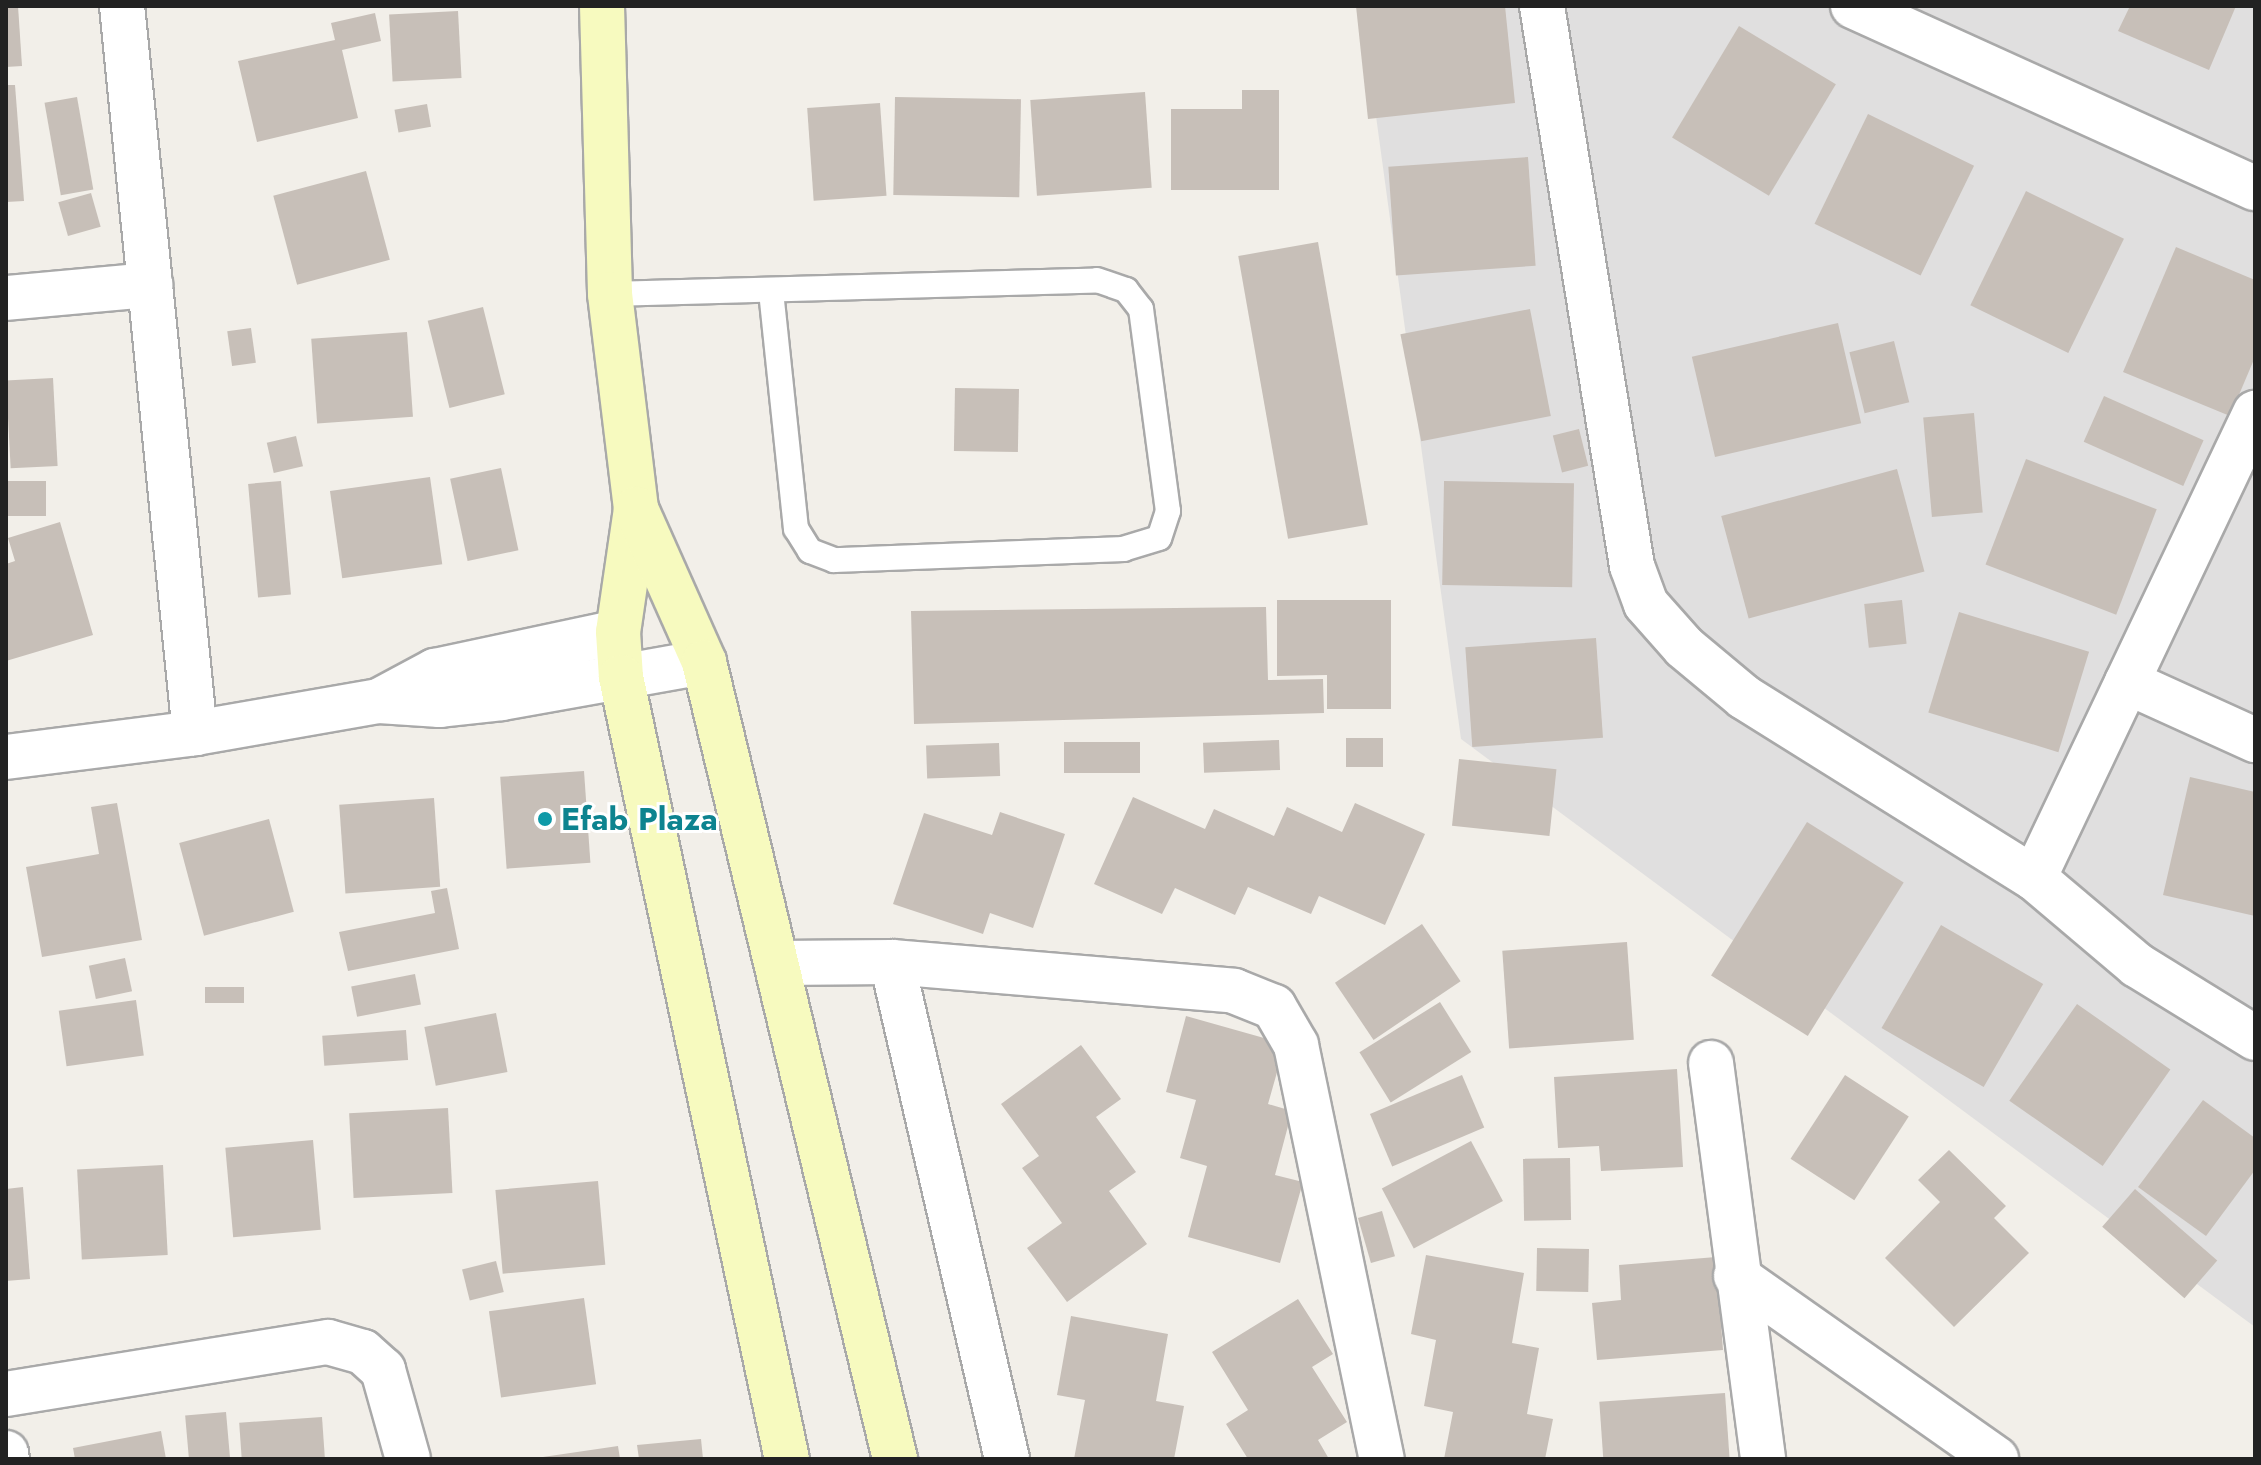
<!DOCTYPE html>
<html>
<head>
<meta charset="utf-8">
<style>
  body { margin:0 }
  #map { position:relative; width:2261px; height:1465px; overflow:hidden; background:#f2efe9; font-family:Jost,sans-serif }
  div>[style] { position:absolute }
  [style*='--x'] { left:calc(var(--x)*1px); top:calc(var(--y)*1px); width:calc(var(--w)*1px); rotate:calc(var(--a)*1deg) }
  .residential>* { inset:0; background:#e0dfdf }
  .building>* { inset:0; background:#c7bfb8; transform-origin:0 0 }
  .roads { filter:drop-shadow(2px 0 #a9a9a9) drop-shadow(-2px 0 #a9a9a9) drop-shadow(0 2px #a9a9a9) drop-shadow(0 -2px #a9a9a9) }
  .lane>* { height:24px; margin:-12px; padding:0 12px; transform-origin:12px; border-radius:12px; background:#fff }
  .street>* { height:44px; margin:-22px; padding:0 22px; transform-origin:22px; border-radius:22px; background:#fff }
  .secondary>* { height:44px; margin:-22px; padding:0 22px; transform-origin:22px; border-radius:22px; background:#f7fabf }
  .dots>* { width:22px; height:22px; translate:-50% -50%; box-sizing:border-box; border:4px solid #fff; border-radius:50% }
  span { translate:-50% -50%; white-space:nowrap; text-align:center; line-height:1.15; -webkit-text-stroke:6px #fff; paint-order:stroke }
  .culture-label { font-size:32px; color:#0d838f; font-weight:700 }
  .left { translate:0 -50%; text-align:left }
  .frame { position:absolute; inset:0; border:8px solid #222; pointer-events:none }
</style>
</head>
<body>
<div id="map">
  <div class="residential">
    <i style="clip-path:polygon(1361px 6px,2255px 6px,2255px 1327px,1461px 739px)"></i>
  </div>
  <div class="building">
    <i style="clip-path:polygon(6px 6px,18px 6px,22px 66px,6px 67px)"></i>
    <i style="clip-path:polygon(1356px 6px,1505px 6px,1515px 103px,1368px 119px)"></i>
    <i style="clip-path:polygon(2130px 6px,2236px 6px,2209px 70px,2118px 31px)"></i>
    <i style="left:458px;top:11px;width:67px;height:69px;rotate:87deg"></i>
    <i style="clip-path:polygon(375px 13px,381px 41px,342px 50px,358px 118px,257px 142px,238px 61px,335px 40px,331px 23px)"></i>
    <i style="left:1739px;top:26px;width:113px;height:130px;rotate:31deg"></i>
    <i style="clip-path:polygon(6px 85px,15px 85px,24px 201px,6px 202px)"></i>
    <i style="clip-path:polygon(1242px 90px,1279px 90px,1279px 190px,1171px 190px,1171px 109px,1242px 109px)"></i>
    <i style="left:1145px;top:92px;width:96px;height:115px;rotate:86deg"></i>
    <i style="left:77px;top:97px;width:94px;height:33px;rotate:80deg"></i>
    <i style="left:895px;top:97px;width:126px;height:98px;rotate:1deg"></i>
    <i style="left:880px;top:103px;width:93px;height:73px;rotate:86deg"></i>
    <i style="left:427px;top:104px;width:23px;height:33px;rotate:80deg"></i>
    <i style="left:1868px;top:114px;width:118px;height:122px;rotate:26deg"></i>
    <i style="left:1528px;top:157px;width:109px;height:140px;rotate:86deg"></i>
    <i style="left:366px;top:171px;width:92px;height:96px;rotate:75deg"></i>
    <i style="left:2026px;top:191px;width:109px;height:127px;rotate:26deg"></i>
    <i style="left:91px;top:193px;width:35px;height:34px;rotate:74deg"></i>
    <i style="left:1318px;top:242px;width:287px;height:81px;rotate:80deg"></i>
    <i style="clip-path:polygon(2176px 247px,2255px 280px,2255px 357px,2230px 416px,2123px 372px)"></i>
    <i style="left:483px;top:307px;width:90px;height:57px;rotate:76deg"></i>
    <i style="left:1530px;top:309px;width:109px;height:132px;rotate:79deg"></i>
    <i style="left:1838px;top:323px;width:103px;height:150px;rotate:77deg"></i>
    <i style="left:251px;top:328px;width:35px;height:24px;rotate:82deg"></i>
    <i style="left:407px;top:332px;width:85px;height:96px;rotate:86deg"></i>
    <i style="left:1894px;top:341px;width:63px;height:46px;rotate:76deg"></i>
    <i style="left:53px;top:378px;width:88px;height:47px;rotate:87deg"></i>
    <i style="left:955px;top:388px;width:64px;height:63px;rotate:1deg"></i>
    <i style="left:2104px;top:396px;width:109px;height:50px;rotate:24deg"></i>
    <i style="left:1974px;top:413px;width:100px;height:51px;rotate:85deg"></i>
    <i style="left:1579px;top:429px;width:38px;height:27px;rotate:76deg"></i>
    <i style="left:296px;top:436px;width:31px;height:30px;rotate:77deg"></i>
    <i style="left:2026px;top:459px;width:140px;height:113px;rotate:21deg"></i>
    <i style="left:501px;top:468px;width:84px;height:52px;rotate:78deg"></i>
    <i style="left:1897px;top:469px;width:106px;height:182px;rotate:75deg"></i>
    <i style="left:430px;top:477px;width:88px;height:101px;rotate:82deg"></i>
    <i style="left:46px;top:481px;width:35px;height:40px;rotate:90deg"></i>
    <i style="left:281px;top:481px;width:114px;height:33px;rotate:85deg"></i>
    <i style="left:1444px;top:481px;width:130px;height:104px;rotate:1deg"></i>
    <i style="clip-path:polygon(60px 522px,93px 635px,6px 661px,6px 564px,15px 561px,8px 538px)"></i>
    <i style="clip-path:polygon(1277px 600px,1391px 600px,1391px 709px,1327px 709px,1327px 675px,1277px 676px)"></i>
    <i style="left:1902px;top:600px;width:44px;height:38px;rotate:84deg"></i>
    <i style="clip-path:polygon(1266px 607px,1268px 680px,1323px 679px,1324px 713px,914px 724px,911px 611px)"></i>
    <i style="left:1959px;top:612px;width:136px;height:105px;rotate:17deg"></i>
    <i style="left:1596px;top:638px;width:100px;height:131px;rotate:86deg"></i>
    <i style="left:1346px;top:738px;width:37px;height:29px"></i>
    <i style="left:1279px;top:740px;width:30px;height:76px;rotate:88deg"></i>
    <i style="left:1140px;top:742px;width:31px;height:76px;rotate:90deg"></i>
    <i style="left:999px;top:743px;width:33px;height:73px;rotate:88deg"></i>
    <i style="left:1459px;top:759px;width:98px;height:67px;rotate:6deg"></i>
    <i style="left:584px;top:771px;width:92px;height:84px;rotate:86deg"></i>
    <i style="clip-path:polygon(2190px 777px,2255px 792px,2255px 916px,2163px 895px)"></i>
    <i style="clip-path:polygon(1133px 797px,1205px 829px,1214px 809px,1274px 836px,1287px 807px,1342px 832px,1355px 803px,1425px 834px,1385px 925px,1319px 896px,1311px 914px,1248px 887px,1235px 915px,1175px 888px,1162px 914px,1094px 884px)"></i>
    <i style="left:434px;top:798px;width:89px;height:95px;rotate:86deg"></i>
    <i style="clip-path:polygon(117px 803px,142px 940px,42px 957px,26px 867px,99px 854px,91px 807px)"></i>
    <i style="clip-path:polygon(1000px 812px,1065px 834px,1033px 928px,990px 913px,983px 934px,893px 904px,924px 813px,992px 835px)"></i>
    <i style="left:269px;top:819px;width:96px;height:93px;rotate:75deg"></i>
    <i style="left:1807px;top:822px;width:114px;height:181px;rotate:32deg"></i>
    <i style="clip-path:polygon(447px 888px,459px 949px,348px 971px,339px 932px,435px 913px,431px 891px)"></i>
    <i style="left:1422px;top:924px;width:69px;height:105px;rotate:56deg"></i>
    <i style="left:1941px;top:925px;width:118px;height:119px;rotate:30deg"></i>
    <i style="left:1627px;top:942px;width:98px;height:125px;rotate:86deg"></i>
    <i style="left:125px;top:958px;width:34px;height:37px;rotate:78deg"></i>
    <i style="left:415px;top:974px;width:31px;height:65px;rotate:79deg"></i>
    <i style="left:205px;top:987px;width:39px;height:16px"></i>
    <i style="left:136px;top:1000px;width:56px;height:78px;rotate:82deg"></i>
    <i style="left:1440px;top:1002px;width:59px;height:95px;rotate:58deg"></i>
    <i style="left:2077px;top:1004px;width:114px;height:118px;rotate:35deg"></i>
    <i style="left:496px;top:1013px;width:60px;height:73px;rotate:79deg"></i>
    <i style="clip-path:polygon(1186px 1016px,1285px 1044px,1268px 1104px,1292px 1111px,1275px 1175px,1303px 1182px,1280px 1263px,1188px 1237px,1207px 1166px,1180px 1158px,1196px 1100px,1166px 1092px)"></i>
    <i style="left:406px;top:1030px;width:30px;height:84px;rotate:86deg"></i>
    <i style="clip-path:polygon(1081px 1045px,1121px 1099px,1096px 1117px,1136px 1172px,1109px 1191px,1147px 1244px,1067px 1302px,1027px 1248px,1062px 1223px,1022px 1168px,1039px 1156px,1001px 1104px)"></i>
    <i style="clip-path:polygon(1677px 1069px,1683px 1167px,1601px 1171px,1599px 1146px,1558px 1148px,1554px 1077px)"></i>
    <i style="left:1462px;top:1075px;width:57px;height:100px;rotate:67deg"></i>
    <i style="left:1845px;top:1075px;width:76px;height:100px;rotate:33deg"></i>
    <i style="clip-path:polygon(2203px 1100px,2255px 1138px,2255px 1170px,2206px 1236px,2138px 1187px)"></i>
    <i style="left:448px;top:1108px;width:85px;height:99px;rotate:87deg"></i>
    <i style="left:313px;top:1140px;width:90px;height:88px;rotate:85deg"></i>
    <i style="left:1471px;top:1141px;width:68px;height:101px;rotate:62deg"></i>
    <i style="clip-path:polygon(1949px 1150px,2006px 1206px,1994px 1218px,2029px 1253px,1954px 1327px,1885px 1258px,1940px 1202px,1918px 1180px)"></i>
    <i style="left:1570px;top:1158px;width:62px;height:47px;rotate:89deg"></i>
    <i style="left:163px;top:1165px;width:90px;height:86px;rotate:87deg"></i>
    <i style="left:598px;top:1181px;width:84px;height:103px;rotate:85deg"></i>
    <i style="clip-path:polygon(23px 1187px,30px 1279px,6px 1281px,6px 1189px)"></i>
    <i style="left:2135px;top:1189px;width:109px;height:50px;rotate:41deg"></i>
    <i style="left:1382px;top:1211px;width:47px;height:25px;rotate:74deg"></i>
    <i style="left:1537px;top:1248px;width:52px;height:43px;rotate:1deg"></i>
    <i style="clip-path:polygon(1426px 1255px,1524px 1273px,1512px 1343px,1539px 1348px,1527px 1414px,1553px 1419px,1545px 1459px,1444px 1459px,1453px 1412px,1424px 1406px,1436px 1340px,1411px 1334px)"></i>
    <i style="clip-path:polygon(1716px 1257px,1723px 1350px,1597px 1360px,1592px 1303px,1621px 1300px,1619px 1265px)"></i>
    <i style="left:496px;top:1261px;width:32px;height:35px;rotate:76deg"></i>
    <i style="left:584px;top:1298px;width:87px;height:96px;rotate:82deg"></i>
    <i style="clip-path:polygon(1298px 1299px,1333px 1354px,1312px 1367px,1347px 1422px,1318px 1440px,1329px 1459px,1248px 1459px,1226px 1424px,1248px 1410px,1212px 1352px)"></i>
    <i style="clip-path:polygon(1071px 1316px,1168px 1334px,1156px 1401px,1184px 1406px,1174px 1459px,1074px 1459px,1085px 1400px,1057px 1395px)"></i>
    <i style="left:1725px;top:1393px;width:66px;height:126px;rotate:86deg"></i>
    <i style="left:226px;top:1412px;width:47px;height:41px;rotate:85deg"></i>
    <i style="left:322px;top:1417px;width:42px;height:83px;rotate:86deg"></i>
    <i style="clip-path:polygon(161px 1431px,166px 1459px,75px 1459px,73px 1448px)"></i>
    <i style="clip-path:polygon(701px 1439px,703px 1459px,639px 1459px,637px 1445px)"></i>
    <i style="clip-path:polygon(618px 1446px,620px 1459px,543px 1459px,543px 1457px)"></i>
  </div>
  <div class="roads">
    <div class="lane">
      <i style="--x:610;--y:294;--w:487;--a:-1.6"></i>
      <i style="--x:1097;--y:280;--w:31;--a:19"></i>
      <i style="--x:1126;--y:290;--w:24;--a:52"></i>
      <i style="--x:1141;--y:309;--w:204;--a:82.4"></i>
      <i style="--x:1168;--y:511;--w:28;--a:108"></i>
      <i style="--x:1159;--y:538;--w:37;--a:163"></i>
      <i style="--x:1124;--y:549;--w:290;--a:177.8"></i>
      <i style="--x:834;--y:560;--w:26;--a:-159"></i>
      <i style="--x:810;--y:551;--w:26;--a:-122"></i>
      <i style="--x:796;--y:529;--w:240;--a:-96"></i>
    </div>
    <div class="street">
      <i style="--x:122;--y:6;--w:731;--a:84.27"></i>
      <i style="--x:1542;--y:6;--w:567;--a:80.87"></i>
      <i style="--x:1632;--y:566;--w:40;--a:69.8"></i>
      <i style="--x:1646;--y:604;--w:57;--a:48.5"></i>
      <i style="--x:1684;--y:647;--w:78;--a:39.8"></i>
      <i style="--x:1744;--y:697;--w:342;--a:32"></i>
      <i style="--x:2034;--y:878;--w:135;--a:40.2"></i>
      <i style="--x:2137;--y:965;--w:139;--a:31.7"></i>
      <i style="--x:1853;--y:6;--w:441;--a:24.4"></i>
      <i style="--x:6;--y:298;--w:145;--a:-5.2"></i>
      <i style="--x:2127;--y:682;--w:141;--a:24.4"></i>
      <i style="--x:379;--y:701;--w:64;--a:-28.2"></i>
      <i style="--x:435;--y:671;--w:187;--a:-12"></i>
      <i style="--x:6;--y:757;--w:191;--a:-7.2"></i>
      <i style="--x:195;--y:733;--w:187;--a:-9.9"></i>
      <i style="--x:379;--y:701;--w:61;--a:3.8"></i>
      <i style="--x:440;--y:705;--w:62;--a:-6.4"></i>
      <i style="--x:502;--y:698;--w:205;--a:-10.1"></i>
      <i style="--x:2034;--y:878;--w:515;--a:-64.58"></i>
      <i style="--x:892;--y:962;--w:510;--a:76.97"></i>
      <i style="--x:778;--y:963;--w:114;--a:-0.5"></i>
      <i style="--x:892;--y:962;--w:343;--a:4.8"></i>
      <i style="--x:1234;--y:991;--w:43;--a:21.8"></i>
      <i style="--x:1274;--y:1007;--w:44;--a:59.9"></i>
      <i style="--x:1296;--y:1045;--w:423;--a:78.3"></i>
      <i style="--x:1711;--y:1063;--w:399;--a:82.5"></i>
      <i style="--x:1736;--y:1276;--w:318;--a:35.1"></i>
      <i style="--x:6;--y:1394;--w:326;--a:-9.2"></i>
      <i style="--x:328;--y:1342;--w:36;--a:16"></i>
      <i style="--x:363;--y:1352;--w:27;--a:42"></i>
      <i style="--x:383;--y:1370;--w:92;--a:74.3"></i>
      <i style="--x:6;--y:1453;--w:6;--a:81"></i>
    </div>
    <div class="secondary">
      <i style="--x:602;--y:6;--w:288;--a:88.4"></i>
      <i style="--x:610;--y:294;--w:217;--a:83.1"></i>
      <i style="--x:636;--y:509;--w:124;--a:98.3"></i>
      <i style="--x:618;--y:632;--w:45;--a:86.2"></i>
      <i style="--x:621;--y:677;--w:799;--a:78.02"></i>
      <i style="--x:636;--y:509;--w:167;--a:66"></i>
      <i style="--x:704;--y:662;--w:820;--a:76.52"></i>
    </div>
  </div>
  <div class="dots">
    <i style="left:545px;top:819px;background:#0f9aa8"></i>
  </div>
  <div class="culture-label">
    <span class="left" style="left:561px;top:819px">Efab Plaza</span>
  </div>
  <div class="frame"></div>
</div>
</body>
</html>
